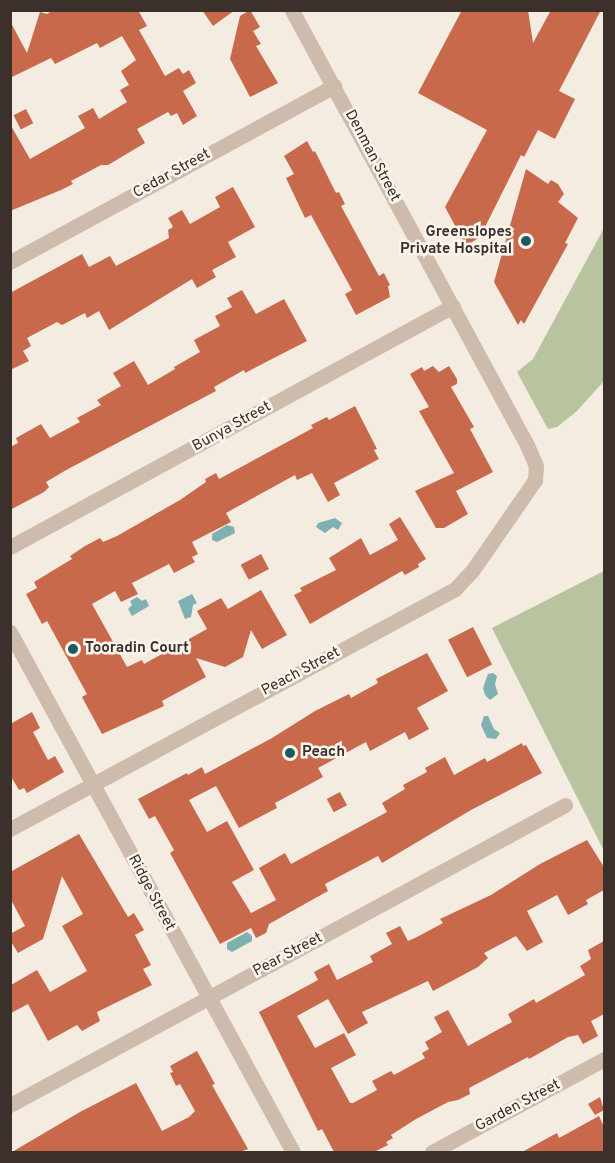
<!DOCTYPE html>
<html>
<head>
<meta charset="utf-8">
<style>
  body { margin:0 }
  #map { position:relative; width:615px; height:1163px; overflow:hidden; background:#f4ebe1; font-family:Overpass,sans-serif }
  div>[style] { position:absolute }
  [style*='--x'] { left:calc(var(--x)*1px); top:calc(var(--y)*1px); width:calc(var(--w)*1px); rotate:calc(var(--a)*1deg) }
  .green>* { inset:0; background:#b8c4a0 }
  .water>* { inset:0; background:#7fb0b2 }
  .building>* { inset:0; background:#c8694b; transform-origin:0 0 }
  .minor>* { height:15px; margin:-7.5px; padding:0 7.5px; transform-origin:7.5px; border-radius:7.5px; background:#cdbbac }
  .dots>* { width:16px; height:16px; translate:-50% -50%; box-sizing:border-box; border:3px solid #fbf5ee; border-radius:50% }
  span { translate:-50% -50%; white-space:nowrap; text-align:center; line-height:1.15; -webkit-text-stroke:5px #fbf5ee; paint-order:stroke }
  .street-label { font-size:15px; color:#3b302b }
  .poi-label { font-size:15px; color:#3b302b; font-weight:700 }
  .right { translate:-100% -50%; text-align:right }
  .left { translate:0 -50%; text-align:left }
  .frame { position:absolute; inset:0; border:12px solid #3b302b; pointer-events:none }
</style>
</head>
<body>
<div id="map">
  <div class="green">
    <i style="clip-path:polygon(604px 228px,604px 381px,577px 411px,557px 427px,548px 429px,517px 372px,533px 359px)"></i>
    <i style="clip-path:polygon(604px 571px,604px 851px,492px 628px)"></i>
  </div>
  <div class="water">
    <i style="clip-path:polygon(335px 518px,342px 523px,338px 530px,333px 527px,325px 533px,316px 527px,318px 523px)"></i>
    <i style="clip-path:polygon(227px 525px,234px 527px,235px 533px,217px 542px,212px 540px,212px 534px)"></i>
    <i style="clip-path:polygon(192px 594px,197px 603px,193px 605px,191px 617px,185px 619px,178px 601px)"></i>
    <i style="clip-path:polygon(137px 597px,142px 601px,146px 599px,149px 606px,132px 616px,128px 609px,132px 605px,130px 601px)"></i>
    <i style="clip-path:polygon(493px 673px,497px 676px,495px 684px,498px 694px,490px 700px,485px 695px,483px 688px,488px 674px)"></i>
    <i style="clip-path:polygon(484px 716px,488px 716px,494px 729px,500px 733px,496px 739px,487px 738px,481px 725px)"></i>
    <i style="clip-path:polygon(247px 932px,252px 936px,252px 941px,232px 952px,227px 949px,227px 943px)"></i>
  </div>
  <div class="building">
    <i style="clip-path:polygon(53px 10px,138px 10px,147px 26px,139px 30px,165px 76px,179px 68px,183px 74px,189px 70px,196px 83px,183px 91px,197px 116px,183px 125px,177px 113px,171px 116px,168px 112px,137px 129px,145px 143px,108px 165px,101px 165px,71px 181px,73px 184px,61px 190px,10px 211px,10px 124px,30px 159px,85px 128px,78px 116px,93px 108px,99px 119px,127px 102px,120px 90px,129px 85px,121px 71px,136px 60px,122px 36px,100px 48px,97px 43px,55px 64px,51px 58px,10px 78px,10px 21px,27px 53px,40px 12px,47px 14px)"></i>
    <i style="clip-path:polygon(202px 10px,235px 10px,213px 26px)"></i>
    <i style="clip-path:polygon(250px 10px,260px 27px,253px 31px,261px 44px,256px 46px,278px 83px,250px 97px,230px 59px,240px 16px)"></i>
    <i style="clip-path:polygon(462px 10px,528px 10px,533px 43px,551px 10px,601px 10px,559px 91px,575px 99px,555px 139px,538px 130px,524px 157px,521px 155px,480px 237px,466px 246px,445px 207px,487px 130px,418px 93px)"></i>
    <i style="left:26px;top:109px;width:16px;height:14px;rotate:63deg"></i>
    <i style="clip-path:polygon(307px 141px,313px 152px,315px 151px,336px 193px,339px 192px,345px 204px,341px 206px,379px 276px,384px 273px,390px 285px,388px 286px,390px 297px,356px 315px,345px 294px,352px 290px,311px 215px,305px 218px,286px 178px,294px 174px,284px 156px)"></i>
    <i style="clip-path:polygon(526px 169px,548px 184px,551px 180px,558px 184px,564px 194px,558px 202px,578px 218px,565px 243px,568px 244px,524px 324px,521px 320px,518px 325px,494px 282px)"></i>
    <i style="clip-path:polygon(233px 187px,255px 227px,228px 242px,236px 257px,212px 270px,216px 277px,197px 288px,192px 279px,109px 330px,99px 311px,87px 318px,85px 313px,62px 325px,57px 322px,27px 338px,31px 346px,23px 351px,29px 361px,10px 370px,10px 293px,82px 254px,89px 267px,110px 256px,116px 266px,169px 238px,168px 230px,173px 227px,168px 218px,182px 210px,190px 224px,220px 207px,215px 197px)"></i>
    <i style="clip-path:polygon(242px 290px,256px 314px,284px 299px,307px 341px,245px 373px,244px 370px,214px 387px,216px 391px,199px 400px,68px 469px,46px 482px,49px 487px,44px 492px,10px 510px,10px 447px,18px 443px,16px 438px,41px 424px,50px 438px,80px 422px,77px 418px,101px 405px,97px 400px,121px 386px,113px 373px,134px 361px,148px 385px,175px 369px,174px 367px,200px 352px,194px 340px,220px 326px,215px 316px,232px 307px,227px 298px)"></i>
    <i style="clip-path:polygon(433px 366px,439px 372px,449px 366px,457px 379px,457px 384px,451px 387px,474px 427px,470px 429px,493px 472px,456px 491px,468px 514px,444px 528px,436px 528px,415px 491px,454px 473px,419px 411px,429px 407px,410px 374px,422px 367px,424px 371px)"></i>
    <i style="clip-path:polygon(355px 406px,377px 449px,374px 450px,379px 459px,334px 483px,340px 495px,328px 502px,312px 473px,297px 480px,295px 475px,226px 513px,231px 522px,192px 542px,198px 554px,192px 557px,195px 562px,174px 573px,169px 564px,132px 583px,138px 594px,121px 602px,115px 591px,92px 604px,127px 667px,142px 660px,144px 664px,207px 629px,197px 611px,221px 598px,228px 609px,261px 590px,287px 635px,262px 649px,251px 630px,243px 657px,225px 667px,196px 658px,206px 677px,162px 701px,164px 706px,102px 734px,82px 697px,87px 694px,47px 621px,42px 624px,26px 594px,37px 588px,34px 582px,72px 559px,70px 556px,85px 546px,100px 538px,103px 542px,117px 536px,180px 500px,206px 482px,205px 479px,216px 473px,219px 479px,313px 428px,311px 425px,327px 417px,329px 420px)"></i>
    <i style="clip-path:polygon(400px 517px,426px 559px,418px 564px,419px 567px,405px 575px,402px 571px,310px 624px,294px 595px,302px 591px,300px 588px,336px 570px,329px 558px,361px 538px,370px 555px,398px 540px,389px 524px)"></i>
    <i style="left:261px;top:554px;width:17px;height:23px;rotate:62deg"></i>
    <i style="left:473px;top:627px;width:42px;height:28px;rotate:63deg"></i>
    <i style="clip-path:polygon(427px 653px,448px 691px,417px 708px,429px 729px,409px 740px,405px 732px,370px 751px,366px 742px,318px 768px,323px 777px,275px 803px,277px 808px,239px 828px,216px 786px,189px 800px,207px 832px,227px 821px,254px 870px,232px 882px,251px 913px,276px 900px,259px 868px,285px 853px,291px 864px,387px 812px,382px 803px,405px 789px,403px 785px,427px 772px,425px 768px,445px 757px,454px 775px,485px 758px,487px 762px,522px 743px,523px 746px,526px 745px,542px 773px,471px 810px,382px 863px,378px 856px,325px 884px,328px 891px,269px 924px,266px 933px,256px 938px,251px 928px,220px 944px,170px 853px,174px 850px,155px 816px,149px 819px,138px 799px,187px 773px,188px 775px,202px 767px,205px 774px,272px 738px,315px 711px,349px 694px,351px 698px,378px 683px,376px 679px)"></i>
    <i style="clip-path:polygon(32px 712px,40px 728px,33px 732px,48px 760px,55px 756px,64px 772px,27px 793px,24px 788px,19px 790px,10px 775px,10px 724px)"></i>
    <i style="left:340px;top:792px;width:15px;height:15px;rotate:62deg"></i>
    <i style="clip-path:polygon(79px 834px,128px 917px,134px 913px,144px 930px,135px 935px,151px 965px,143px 969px,152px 985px,97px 1012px,100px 1021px,82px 1031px,77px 1025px,48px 1041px,28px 1004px,11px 1013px,11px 985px,37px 970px,50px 992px,87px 971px,62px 926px,83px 914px,62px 876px,43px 939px,18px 953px,10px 940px,10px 934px,25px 926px,10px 898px,10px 872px)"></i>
    <i style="clip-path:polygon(587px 840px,604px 867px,604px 890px,586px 900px,588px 904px,568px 915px,557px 895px,527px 911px,543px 942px,527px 951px,516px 936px,484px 953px,488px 958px,478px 967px,433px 991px,428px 981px,362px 1012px,368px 1023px,348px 1034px,328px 999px,297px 1016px,315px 1048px,344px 1033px,356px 1055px,331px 1068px,350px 1103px,353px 1103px,377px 1090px,372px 1081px,391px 1071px,394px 1075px,425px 1058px,422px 1053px,429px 1049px,425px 1042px,442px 1032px,434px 1017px,448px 1010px,468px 1046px,512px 1022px,508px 1014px,534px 999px,536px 1003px,585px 975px,580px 966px,591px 959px,588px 950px,604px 941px,604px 1014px,591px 1021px,598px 1036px,583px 1044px,578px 1035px,568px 1037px,529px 1059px,528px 1057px,469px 1088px,470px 1094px,458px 1100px,448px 1102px,416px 1119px,391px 1135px,393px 1138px,386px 1142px,388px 1145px,374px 1152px,334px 1152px,322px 1129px,318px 1131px,259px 1012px,318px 980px,314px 972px,329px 964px,337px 980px,373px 962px,370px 956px,392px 944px,386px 933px,400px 926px,408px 941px,417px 937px,443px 923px,440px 919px,491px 895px,540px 864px)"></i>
    <i style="clip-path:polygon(197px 1051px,215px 1084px,212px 1085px,248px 1149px,240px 1152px,12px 1152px,80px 1112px,136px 1083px,162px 1131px,189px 1117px,195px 1111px,180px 1084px,176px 1086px,170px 1073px,173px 1072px,170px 1066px)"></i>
    <i style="clip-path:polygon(600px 1097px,604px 1110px,595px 1115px,588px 1104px)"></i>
    <i style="clip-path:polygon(599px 1116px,604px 1127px,604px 1152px,522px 1152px,557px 1133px,559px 1138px)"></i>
  </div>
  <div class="minor">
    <i style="--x:10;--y:262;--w:369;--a:-28.5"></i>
    <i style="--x:10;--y:547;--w:504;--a:-28.55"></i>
    <i style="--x:10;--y:632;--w:592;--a:61.44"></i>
    <i style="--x:10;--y:829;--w:506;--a:-28.34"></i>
    <i style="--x:455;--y:589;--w:25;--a:-47"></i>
    <i style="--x:472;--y:571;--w:111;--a:-55.3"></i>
    <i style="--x:535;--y:480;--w:14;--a:-86"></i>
    <i style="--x:536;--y:466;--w:23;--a:-113"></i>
    <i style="--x:527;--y:445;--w:494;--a:-118.4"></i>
    <i style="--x:10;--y:1105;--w:631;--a:-28.39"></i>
    <i style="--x:432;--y:1152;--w:196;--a:-28.4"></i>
  </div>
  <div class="dots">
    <i style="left:526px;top:241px;background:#1f5a5e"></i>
    <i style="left:73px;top:649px;background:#1f5a5e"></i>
    <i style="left:290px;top:753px;background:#1f5a5e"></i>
  </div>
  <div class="street-label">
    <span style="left:372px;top:156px;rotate:62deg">Denman Street</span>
    <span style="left:172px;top:174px;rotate:-29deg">Cedar Street</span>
    <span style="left:232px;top:427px;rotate:-29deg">Bunya Street</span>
    <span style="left:301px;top:672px;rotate:-28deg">Peach Street</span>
    <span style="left:151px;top:893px;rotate:62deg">Ridge Street</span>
    <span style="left:288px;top:955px;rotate:-28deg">Pear Street</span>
    <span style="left:518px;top:1106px;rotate:-28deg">Garden Street</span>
  </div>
  <div class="poi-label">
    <span class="right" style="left:512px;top:241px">Greenslopes<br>Private Hospital</span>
    <span class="left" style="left:85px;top:649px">Tooradin Court</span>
    <span class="left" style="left:302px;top:753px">Peach</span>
  </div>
  <div class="frame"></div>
</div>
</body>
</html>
